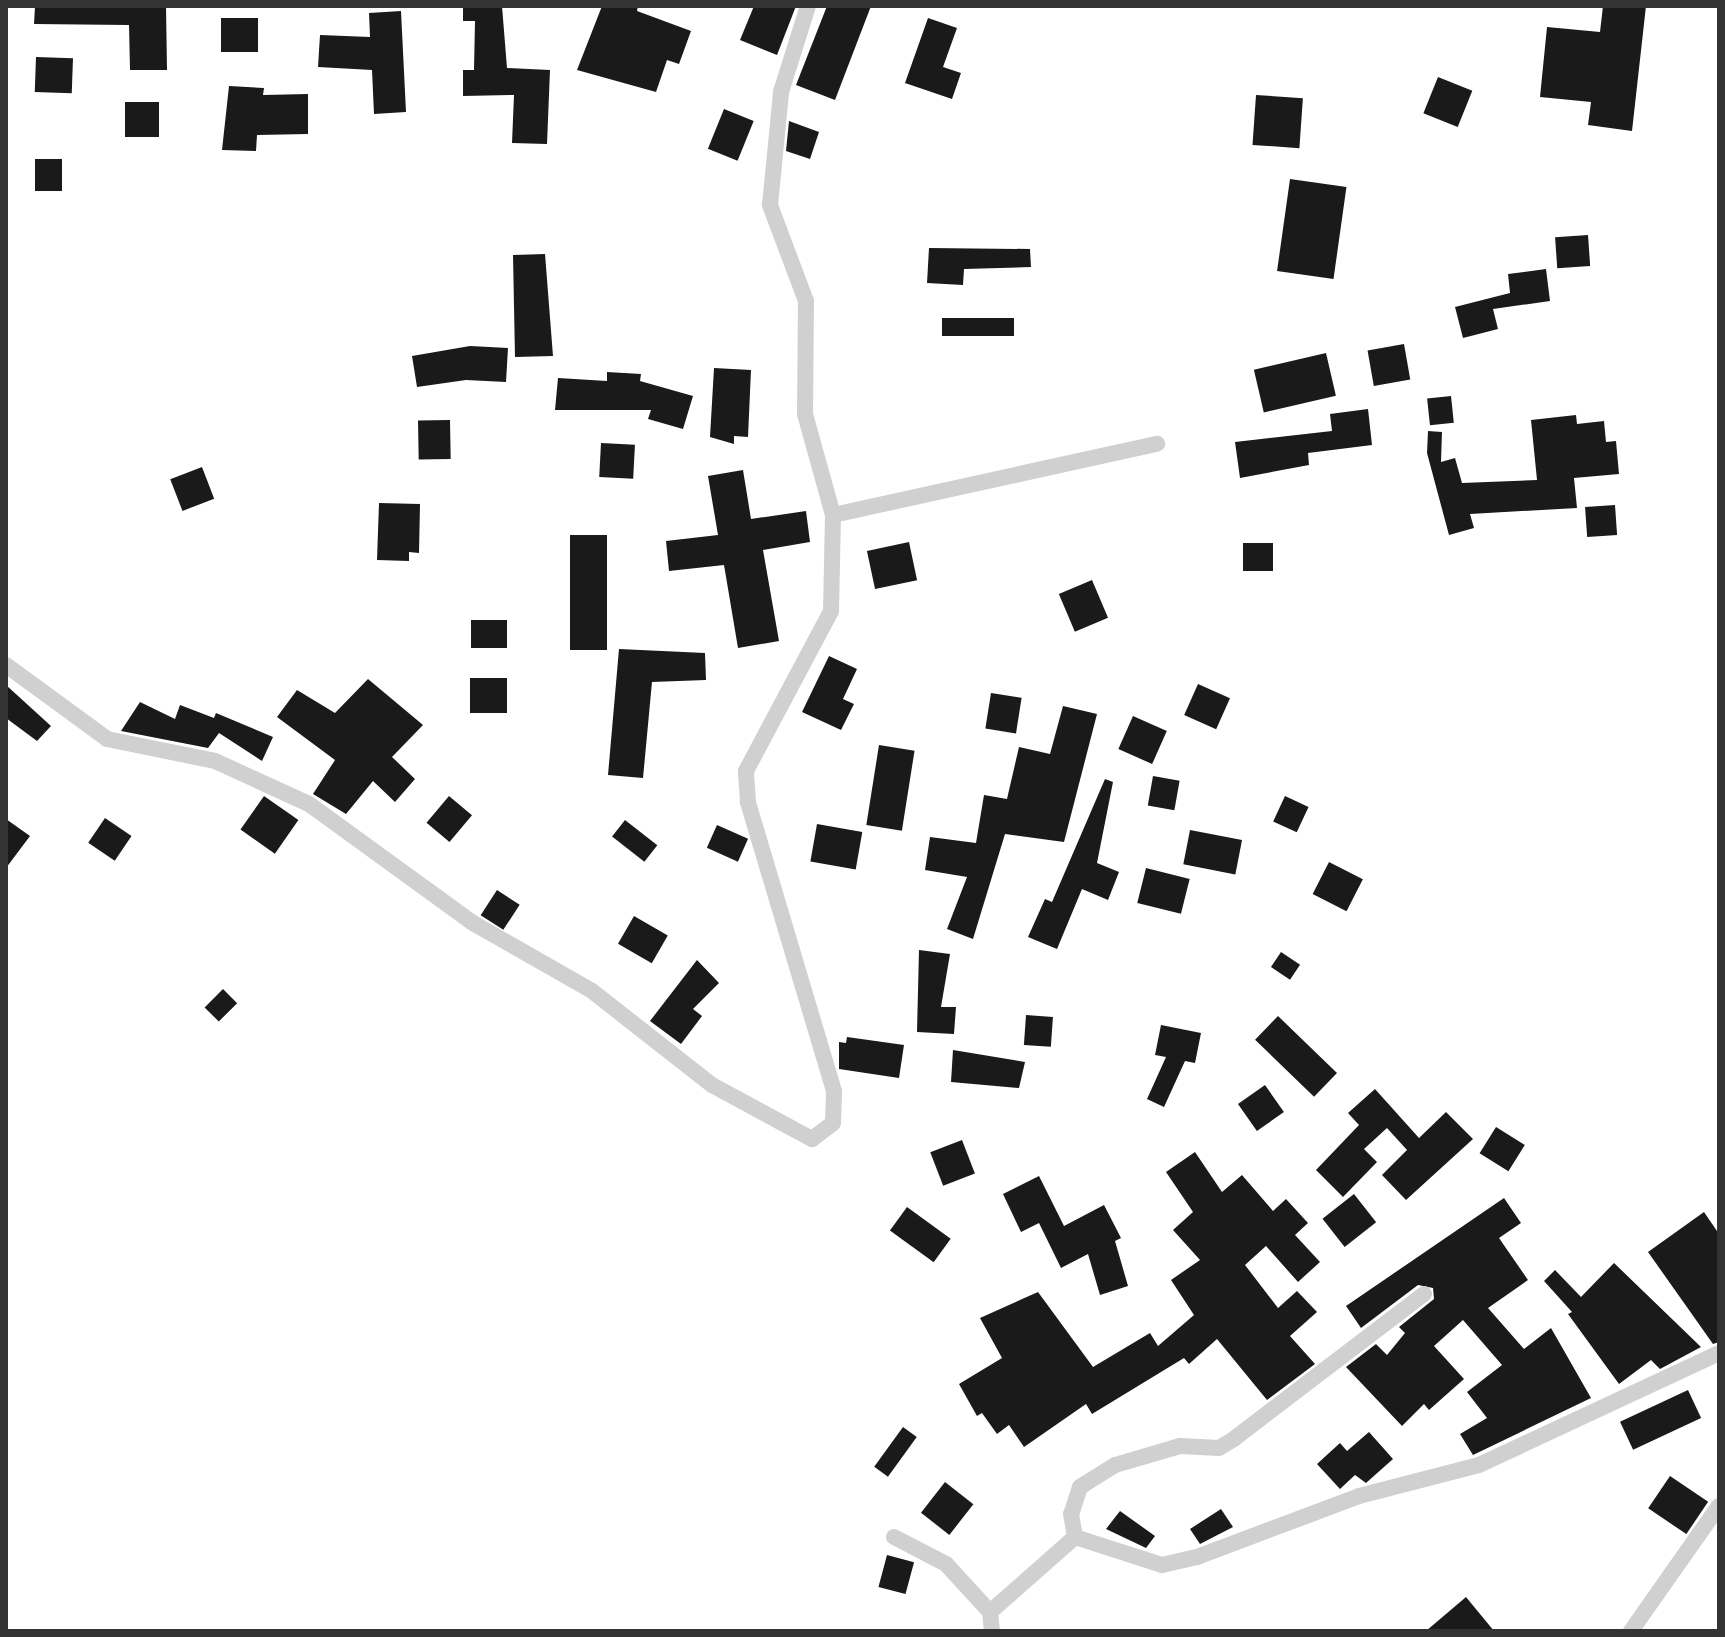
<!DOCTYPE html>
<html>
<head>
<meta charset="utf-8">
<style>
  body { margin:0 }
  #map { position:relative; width:1725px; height:1637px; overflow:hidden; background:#fff; font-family:Karla,sans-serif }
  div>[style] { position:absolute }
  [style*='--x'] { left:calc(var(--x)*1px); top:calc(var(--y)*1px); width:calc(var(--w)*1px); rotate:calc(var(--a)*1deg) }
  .building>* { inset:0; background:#1a1a1a; transform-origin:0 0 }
  .street>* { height:16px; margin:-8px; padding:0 8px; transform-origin:8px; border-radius:8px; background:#d0d0d0 }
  span { translate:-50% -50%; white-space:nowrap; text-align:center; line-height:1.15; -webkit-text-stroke:8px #fff; paint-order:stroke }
  .frame { position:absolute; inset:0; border:8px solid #333; pointer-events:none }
</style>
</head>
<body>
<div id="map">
  <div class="building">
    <i style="clip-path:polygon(35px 6px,166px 6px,167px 70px,130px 70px,129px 25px,34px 24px)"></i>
    <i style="clip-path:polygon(463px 6px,502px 6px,507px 68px,550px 70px,547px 144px,512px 143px,514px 95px,463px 96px,463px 70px,474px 70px,475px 21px,463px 21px)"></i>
    <i style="clip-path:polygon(602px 6px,638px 6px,637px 11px,691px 31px,679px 64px,667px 60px,656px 92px,577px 70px)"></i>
    <i style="clip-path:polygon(754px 6px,796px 6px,777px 55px,740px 40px)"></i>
    <i style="clip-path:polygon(827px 6px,871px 6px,835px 100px,796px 85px)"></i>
    <i style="clip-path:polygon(1603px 6px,1646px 6px,1632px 131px,1588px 125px,1591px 102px,1540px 97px,1547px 27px,1600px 32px)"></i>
    <i style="clip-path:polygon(401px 11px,406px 112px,374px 114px,372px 70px,318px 67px,320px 35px,370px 37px,369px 13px)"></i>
    <i style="left:221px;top:18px;width:37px;height:34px"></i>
    <i style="clip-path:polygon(928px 18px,957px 28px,943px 67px,961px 73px,952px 99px,905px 83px)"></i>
    <i style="left:36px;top:57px;width:37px;height:35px;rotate:2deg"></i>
    <i style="left:1438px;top:77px;width:37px;height:39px;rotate:22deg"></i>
    <i style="clip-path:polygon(229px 86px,264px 88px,263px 95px,308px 94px,308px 134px,257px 135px,256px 151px,222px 150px)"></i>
    <i style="left:1256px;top:95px;width:47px;height:50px;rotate:4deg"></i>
    <i style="left:159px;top:102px;width:35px;height:34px;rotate:90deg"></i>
    <i style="left:724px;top:109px;width:32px;height:43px;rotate:22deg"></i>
    <i style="clip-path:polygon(789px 121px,819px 132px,810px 159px,786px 151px)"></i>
    <i style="left:35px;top:159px;width:27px;height:32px"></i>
    <i style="left:1290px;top:179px;width:57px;height:93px;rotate:8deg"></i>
    <i style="left:1588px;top:235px;width:31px;height:33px;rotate:86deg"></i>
    <i style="clip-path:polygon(929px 248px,1030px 249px,1031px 267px,964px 269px,963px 285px,927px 283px)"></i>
    <i style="clip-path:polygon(545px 254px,553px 356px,515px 357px,513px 255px)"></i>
    <i style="clip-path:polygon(1546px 269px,1550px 301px,1493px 309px,1498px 329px,1463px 338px,1455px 307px,1510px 293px,1508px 274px)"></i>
    <i style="left:1014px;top:318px;width:18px;height:72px;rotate:90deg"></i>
    <i style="left:1404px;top:344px;width:36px;height:37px;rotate:80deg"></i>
    <i style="clip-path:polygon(470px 346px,508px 348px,506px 382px,466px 380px,417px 387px,412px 356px)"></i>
    <i style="left:1326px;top:353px;width:44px;height:74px;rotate:77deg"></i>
    <i style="clip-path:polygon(714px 368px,751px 370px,748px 437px,734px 436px,734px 444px,710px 437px)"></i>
    <i style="clip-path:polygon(607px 372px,641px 374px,640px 381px,693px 396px,683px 429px,648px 419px,651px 410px,555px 410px,558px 378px,607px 381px)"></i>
    <i style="left:1451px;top:396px;width:27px;height:24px;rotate:84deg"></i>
    <i style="clip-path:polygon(1368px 409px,1372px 445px,1308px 453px,1309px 465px,1240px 478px,1235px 442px,1332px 431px,1330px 414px)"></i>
    <i style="clip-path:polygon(1576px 415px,1577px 424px,1604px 421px,1606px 442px,1616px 441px,1619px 474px,1574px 478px,1577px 508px,1470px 514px,1474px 528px,1449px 535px,1427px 453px,1428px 431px,1442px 432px,1441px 462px,1455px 458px,1462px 483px,1537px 480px,1531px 420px)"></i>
    <i style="left:450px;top:420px;width:39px;height:32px;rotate:89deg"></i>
    <i style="left:601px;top:443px;width:34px;height:34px;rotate:3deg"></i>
    <i style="left:202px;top:467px;width:34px;height:34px;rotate:69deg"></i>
    <i style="clip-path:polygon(743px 470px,751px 519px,806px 511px,810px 542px,763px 550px,779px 641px,738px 648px,724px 565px,669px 571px,666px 541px,718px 535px,708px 476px)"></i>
    <i style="clip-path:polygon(379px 503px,420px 504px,419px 553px,409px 552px,409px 561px,377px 560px)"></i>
    <i style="left:1615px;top:505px;width:30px;height:30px;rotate:86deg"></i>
    <i style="left:570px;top:535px;width:37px;height:115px"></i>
    <i style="left:909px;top:542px;width:39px;height:43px;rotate:78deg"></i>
    <i style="left:1273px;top:543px;width:28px;height:30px;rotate:90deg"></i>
    <i style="left:1092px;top:580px;width:41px;height:36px;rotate:67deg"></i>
    <i style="left:507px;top:620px;width:28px;height:36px;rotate:90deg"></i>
    <i style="clip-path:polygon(619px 649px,705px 653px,706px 680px,652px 682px,643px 778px,608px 775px)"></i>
    <i style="clip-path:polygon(829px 656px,857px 669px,843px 699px,854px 704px,841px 730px,802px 712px)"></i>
    <i style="left:470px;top:678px;width:37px;height:35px"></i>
    <i style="clip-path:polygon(368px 679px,423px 725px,392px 757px,415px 779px,395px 802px,373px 781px,346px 814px,313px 794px,335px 760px,277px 717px,297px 690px,335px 713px)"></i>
    <i style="left:1198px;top:684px;width:35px;height:34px;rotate:24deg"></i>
    <i style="clip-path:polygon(6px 685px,51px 726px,37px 741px,6px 718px)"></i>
    <i style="left:991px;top:693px;width:31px;height:36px;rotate:9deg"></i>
    <i style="clip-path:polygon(140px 702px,175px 719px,180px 705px,214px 718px,216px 713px,273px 737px,262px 761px,219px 733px,208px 748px,121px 731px)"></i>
    <i style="clip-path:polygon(1063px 706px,1097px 714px,1064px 842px,1005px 834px,973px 939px,947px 929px,967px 877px,925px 870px,930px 837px,976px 843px,984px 795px,1007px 799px,1019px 747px,1050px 754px)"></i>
    <i style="left:1133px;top:716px;width:37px;height:36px;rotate:24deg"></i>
    <i style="left:879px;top:745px;width:36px;height:81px;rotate:9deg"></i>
    <i style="left:1153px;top:776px;width:27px;height:30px;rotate:10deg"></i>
    <i style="clip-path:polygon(1105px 779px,1113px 782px,1097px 863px,1119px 872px,1108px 900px,1082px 889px,1057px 949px,1028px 937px,1045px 899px,1052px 902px)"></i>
    <i style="left:264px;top:796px;width:42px;height:41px;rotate:35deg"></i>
    <i style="left:449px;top:796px;width:30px;height:35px;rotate:40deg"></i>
    <i style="left:1285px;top:796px;width:26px;height:28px;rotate:25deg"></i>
    <i style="left:105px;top:818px;width:32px;height:30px;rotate:34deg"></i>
    <i style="clip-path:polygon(6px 819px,30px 836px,6px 868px)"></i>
    <i style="left:625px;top:820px;width:41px;height:21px;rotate:38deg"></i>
    <i style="left:817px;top:824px;width:46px;height:38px;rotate:10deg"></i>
    <i style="left:717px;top:825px;width:34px;height:25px;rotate:24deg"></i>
    <i style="left:1190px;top:830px;width:53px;height:35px;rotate:11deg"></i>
    <i style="left:1329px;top:862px;width:38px;height:36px;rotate:27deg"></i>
    <i style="left:1146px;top:868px;width:45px;height:36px;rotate:14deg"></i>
    <i style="left:497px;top:890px;width:27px;height:30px;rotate:33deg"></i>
    <i style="left:634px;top:916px;width:39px;height:32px;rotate:30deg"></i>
    <i style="clip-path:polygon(919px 950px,950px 954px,941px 1007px,956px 1007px,954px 1034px,917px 1032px)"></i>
    <i style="left:1281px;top:952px;width:23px;height:18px;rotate:34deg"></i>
    <i style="clip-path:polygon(697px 960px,719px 983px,693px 1009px,702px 1016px,681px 1044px,650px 1021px)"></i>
    <i style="left:223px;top:989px;width:20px;height:26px;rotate:45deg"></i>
    <i style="left:1026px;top:1015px;width:27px;height:30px;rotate:4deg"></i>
    <i style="left:1278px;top:1016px;width:82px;height:33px;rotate:44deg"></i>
    <i style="clip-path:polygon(1161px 1025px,1201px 1033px,1195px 1063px,1185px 1061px,1164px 1107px,1147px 1099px,1166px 1057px,1155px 1055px)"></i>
    <i style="clip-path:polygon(847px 1037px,904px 1045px,899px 1078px,839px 1069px,839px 1042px,846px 1043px)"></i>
    <i style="clip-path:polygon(953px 1050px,1025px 1062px,1019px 1088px,951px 1082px)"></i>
    <i style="left:1265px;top:1085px;width:33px;height:33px;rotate:55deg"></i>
    <i style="clip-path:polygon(1375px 1089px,1419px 1138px,1446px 1112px,1473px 1139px,1406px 1200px,1382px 1175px,1407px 1150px,1387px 1128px,1364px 1149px,1377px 1162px,1343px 1197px,1316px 1170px,1359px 1125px,1348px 1113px)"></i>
    <i style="left:1496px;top:1127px;width:34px;height:31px;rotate:32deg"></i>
    <i style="left:962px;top:1140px;width:36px;height:34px;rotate:69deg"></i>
    <i style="clip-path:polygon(1195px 1152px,1222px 1192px,1242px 1175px,1273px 1211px,1286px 1199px,1308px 1223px,1295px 1235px,1320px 1262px,1298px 1282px,1266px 1246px,1245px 1265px,1278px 1308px,1297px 1291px,1317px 1312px,1290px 1336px,1315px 1364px,1267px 1400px,1217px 1339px,1189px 1364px,1184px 1358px,1092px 1414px,1086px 1404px,1024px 1447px,1009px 1425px,997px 1434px,982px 1413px,977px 1416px,959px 1384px,1002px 1358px,980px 1318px,1038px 1292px,1093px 1367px,1150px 1333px,1158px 1346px,1194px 1315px,1171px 1280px,1200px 1260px,1173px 1230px,1193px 1212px,1166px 1172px)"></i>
    <i style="clip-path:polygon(1039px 1176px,1064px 1226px,1104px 1205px,1121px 1238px,1115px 1241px,1128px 1286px,1100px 1295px,1088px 1254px,1061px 1268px,1039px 1223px,1021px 1232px,1003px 1194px)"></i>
    <i style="left:1354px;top:1194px;width:36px;height:40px;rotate:52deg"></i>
    <i style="clip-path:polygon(1504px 1198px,1521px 1223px,1499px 1238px,1528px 1280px,1488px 1308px,1524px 1349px,1551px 1328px,1591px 1398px,1473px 1455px,1460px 1434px,1487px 1418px,1467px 1392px,1502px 1365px,1463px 1320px,1434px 1346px,1464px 1379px,1429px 1410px,1424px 1404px,1402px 1426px,1346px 1367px,1376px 1344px,1387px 1355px,1405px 1333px,1399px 1327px,1434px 1299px,1433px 1288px,1418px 1285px,1361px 1328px,1346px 1306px)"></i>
    <i style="left:907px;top:1207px;width:54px;height:29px;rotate:36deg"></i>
    <i style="clip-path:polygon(1704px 1212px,1719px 1234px,1719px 1342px,1713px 1344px,1648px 1252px)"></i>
    <i style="clip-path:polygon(1614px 1263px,1701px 1347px,1660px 1369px,1651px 1360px,1619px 1384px,1568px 1314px,1572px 1312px,1544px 1281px,1555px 1270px,1581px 1297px)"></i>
    <i style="left:1688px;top:1390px;width:31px;height:75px;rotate:65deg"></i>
    <i style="left:903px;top:1427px;width:17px;height:49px;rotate:36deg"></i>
    <i style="clip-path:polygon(1369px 1432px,1393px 1459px,1366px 1483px,1355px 1475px,1340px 1489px,1317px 1464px,1340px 1443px,1347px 1451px)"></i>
    <i style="left:1670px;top:1476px;width:46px;height:39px;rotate:34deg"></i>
    <i style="left:945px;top:1482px;width:36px;height:39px;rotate:38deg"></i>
    <i style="clip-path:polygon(1221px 1509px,1233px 1527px,1200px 1544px,1190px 1529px)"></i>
    <i style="clip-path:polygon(1120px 1511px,1155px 1536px,1146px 1548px,1106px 1529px)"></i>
    <i style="left:887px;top:1555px;width:28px;height:33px;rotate:15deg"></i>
    <i style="clip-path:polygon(1466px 1597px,1494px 1631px,1426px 1631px)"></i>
  </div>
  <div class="street">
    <i style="--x:833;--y:515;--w:332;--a:-12.4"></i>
    <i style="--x:6;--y:665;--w:125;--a:36.2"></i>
    <i style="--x:107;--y:739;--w:110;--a:11.5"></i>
    <i style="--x:215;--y:761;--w:103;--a:24.6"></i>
    <i style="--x:309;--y:804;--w:203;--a:36"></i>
    <i style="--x:473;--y:923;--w:137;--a:29.7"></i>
    <i style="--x:592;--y:991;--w:152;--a:38.1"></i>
    <i style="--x:712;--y:1085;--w:114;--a:28.4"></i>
    <i style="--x:812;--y:1139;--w:26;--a:-37"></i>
    <i style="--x:833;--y:1123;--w:32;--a:-88"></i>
    <i style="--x:834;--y:1091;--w:302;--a:-106.6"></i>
    <i style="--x:748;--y:802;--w:31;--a:-94"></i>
    <i style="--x:746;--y:771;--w:181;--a:-62"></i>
    <i style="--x:831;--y:611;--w:96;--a:-88.8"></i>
    <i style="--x:833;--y:515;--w:105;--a:-105.5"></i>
    <i style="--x:805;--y:414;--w:113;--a:-89.5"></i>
    <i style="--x:806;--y:301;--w:103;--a:-110.6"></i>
    <i style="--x:770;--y:205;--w:114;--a:-84.4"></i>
    <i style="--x:781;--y:92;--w:90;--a:-72.6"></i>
    <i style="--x:1424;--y:1294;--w:239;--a:142.7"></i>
    <i style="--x:1234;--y:1439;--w:17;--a:149"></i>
    <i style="--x:1219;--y:1448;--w:39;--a:-177"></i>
    <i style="--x:1180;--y:1446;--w:68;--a:163.7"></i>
    <i style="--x:1115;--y:1465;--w:41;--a:147.8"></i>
    <i style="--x:1080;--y:1487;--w:28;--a:108"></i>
    <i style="--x:1071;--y:1514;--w:23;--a:80"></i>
    <i style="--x:1075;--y:1537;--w:91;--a:17.8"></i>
    <i style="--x:1162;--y:1565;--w:36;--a:-13"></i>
    <i style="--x:1197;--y:1557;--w:173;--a:-20.6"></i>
    <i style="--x:1359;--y:1496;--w:124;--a:-14.5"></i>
    <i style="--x:1479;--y:1465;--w:265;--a:-25"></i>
    <i style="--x:894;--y:1537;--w:59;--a:27.4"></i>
    <i style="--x:946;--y:1564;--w:65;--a:47.5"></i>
    <i style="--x:990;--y:1612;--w:19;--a:84"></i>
    <i style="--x:990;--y:1612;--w:113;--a:-41.4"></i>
    <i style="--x:1631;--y:1631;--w:153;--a:-54.9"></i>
  </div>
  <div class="frame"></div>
</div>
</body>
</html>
